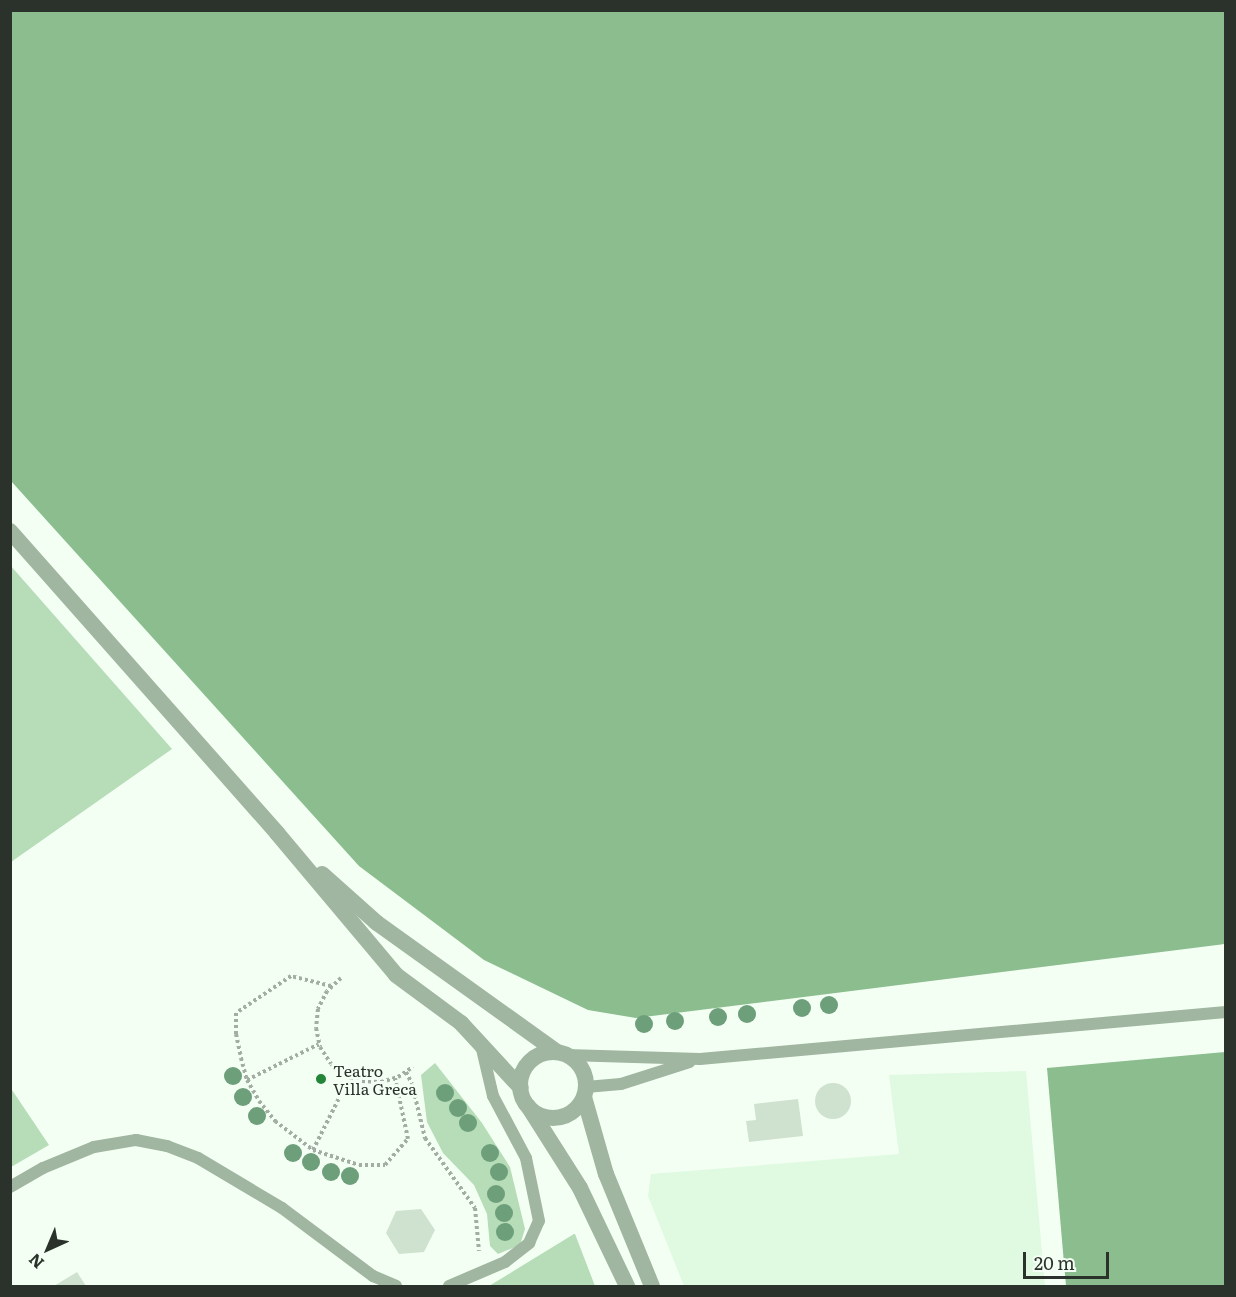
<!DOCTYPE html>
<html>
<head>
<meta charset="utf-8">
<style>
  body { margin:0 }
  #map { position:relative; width:1236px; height:1297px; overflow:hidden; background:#f3fff3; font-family:Literata,serif }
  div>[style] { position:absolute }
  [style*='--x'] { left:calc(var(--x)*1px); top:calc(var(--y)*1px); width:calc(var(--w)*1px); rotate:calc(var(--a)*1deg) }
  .built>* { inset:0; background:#dffae1 }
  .green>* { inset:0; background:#b6dcb8 }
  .water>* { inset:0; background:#8bbd8f }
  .pier>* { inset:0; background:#f3fff3; transform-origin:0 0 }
  .building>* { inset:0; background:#cee2cf }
  .round { border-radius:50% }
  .path>* { height:4px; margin-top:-2px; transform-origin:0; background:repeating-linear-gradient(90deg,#a3ada3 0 3px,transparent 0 6px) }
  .service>* { height:12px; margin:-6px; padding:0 6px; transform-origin:6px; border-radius:6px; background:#a0b6a1 }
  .tertiary>* { height:16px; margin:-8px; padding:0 8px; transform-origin:8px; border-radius:8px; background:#a0b6a1 }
  .tertiary>.ring { margin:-8px; padding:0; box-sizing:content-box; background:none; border:16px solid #a0b6a1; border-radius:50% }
  .trees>* { width:18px; height:18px; margin:-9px; border-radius:50%; background:#6d9f7a }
  .dots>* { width:16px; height:16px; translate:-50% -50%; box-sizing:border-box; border:3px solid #f3fff3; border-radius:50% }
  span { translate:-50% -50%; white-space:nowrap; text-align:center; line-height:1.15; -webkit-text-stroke:6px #f3fff3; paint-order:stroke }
  .poi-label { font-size:16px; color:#2b322b }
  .left { translate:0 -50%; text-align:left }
  .frame { position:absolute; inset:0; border:12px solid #2b322b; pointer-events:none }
  .north { position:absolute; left:18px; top:1219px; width:60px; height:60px; -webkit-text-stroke:4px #f3fff3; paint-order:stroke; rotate:224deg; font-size:16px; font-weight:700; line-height:24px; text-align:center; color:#2b322b }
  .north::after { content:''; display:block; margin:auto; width:21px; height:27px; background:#2b322b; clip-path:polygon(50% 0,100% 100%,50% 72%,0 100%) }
  .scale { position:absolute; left:1023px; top:1252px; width:86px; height:27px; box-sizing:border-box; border:3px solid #2b322b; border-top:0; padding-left:8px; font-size:18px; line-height:21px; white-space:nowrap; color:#2b322b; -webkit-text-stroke:4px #f3fff3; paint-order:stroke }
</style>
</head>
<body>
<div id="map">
  <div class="built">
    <i style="clip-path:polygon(1026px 1071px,1045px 1286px,684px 1286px,648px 1196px,651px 1174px,899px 1154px,889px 1075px)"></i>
  </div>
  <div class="green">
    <i style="clip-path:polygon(10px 565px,172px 749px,11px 862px,10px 862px)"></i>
    <i style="clip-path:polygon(435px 1063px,482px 1123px,510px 1167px,525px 1229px,520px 1245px,498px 1254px,490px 1246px,487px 1214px,474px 1185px,443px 1153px,427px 1122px,421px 1075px)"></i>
    <i style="clip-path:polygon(10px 1087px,49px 1145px,11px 1167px,10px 1167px)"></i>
    <i style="clip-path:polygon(575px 1234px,595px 1286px,489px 1286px,574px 1234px)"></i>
  </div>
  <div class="water">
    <i style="clip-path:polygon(10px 11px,1225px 11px,1225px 944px,636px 1018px,588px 1010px,484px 960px,359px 866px,11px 481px)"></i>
    <i style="clip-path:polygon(1225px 1052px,1225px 1286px,1066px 1286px,1047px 1068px)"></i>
  </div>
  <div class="pier">
    <i style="left:1225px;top:944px;width:3px;height:197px;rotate:72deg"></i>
    <i style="left:1226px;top:1049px;width:3px;height:180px;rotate:108deg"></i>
  </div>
  <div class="building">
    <i class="round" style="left:815px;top:1083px;width:36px;height:36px"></i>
    <i style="clip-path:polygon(798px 1099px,803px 1136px,749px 1142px,746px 1121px,756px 1120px,754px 1104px)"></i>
    <i style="clip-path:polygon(421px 1209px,435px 1230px,424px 1252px,399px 1254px,386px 1233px,396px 1211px)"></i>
    <i style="clip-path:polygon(77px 1272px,86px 1286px,54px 1286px)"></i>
  </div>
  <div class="path">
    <i style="--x:341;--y:978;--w:19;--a:137"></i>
    <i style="--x:327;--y:991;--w:20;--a:117"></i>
    <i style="--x:318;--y:1009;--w:19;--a:96"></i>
    <i style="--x:316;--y:1028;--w:19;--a:78"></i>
    <i style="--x:320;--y:1047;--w:20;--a:57"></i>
    <i style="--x:331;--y:1064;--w:18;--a:38"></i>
    <i style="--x:345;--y:1075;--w:18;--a:19"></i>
    <i style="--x:362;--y:1081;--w:19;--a:3"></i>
    <i style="--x:381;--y:1082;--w:18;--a:-16"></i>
    <i style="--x:398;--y:1077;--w:18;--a:-34"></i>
    <i style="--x:331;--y:986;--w:41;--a:-166"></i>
    <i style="--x:291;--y:976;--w:66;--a:146.1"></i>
    <i style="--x:236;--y:1013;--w:21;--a:90"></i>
    <i style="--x:236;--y:1034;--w:25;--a:78"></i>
    <i style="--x:241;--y:1058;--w:23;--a:75"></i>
    <i style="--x:247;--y:1080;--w:24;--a:60"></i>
    <i style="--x:259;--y:1101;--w:26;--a:51"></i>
    <i style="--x:275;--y:1121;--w:48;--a:37.3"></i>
    <i style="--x:313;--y:1150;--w:48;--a:18.1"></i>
    <i style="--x:359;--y:1165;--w:26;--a:0"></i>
    <i style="--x:385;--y:1165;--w:35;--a:-49"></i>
    <i style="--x:408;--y:1139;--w:62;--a:-102"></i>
    <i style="--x:406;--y:1072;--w:13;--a:63"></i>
    <i style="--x:412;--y:1084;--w:56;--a:76.5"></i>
    <i style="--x:425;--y:1138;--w:86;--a:54.5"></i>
    <i style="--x:475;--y:1208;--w:43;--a:84.7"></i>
    <i style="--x:247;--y:1080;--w:80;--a:-26.6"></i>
    <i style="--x:313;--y:1150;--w:83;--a:-63.4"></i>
  </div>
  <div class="service">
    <i style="--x:567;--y:1055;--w:133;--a:1.7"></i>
    <i style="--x:700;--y:1059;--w:528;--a:-5.11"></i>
    <i style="--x:586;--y:1087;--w:35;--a:-5"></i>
    <i style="--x:621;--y:1084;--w:72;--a:-17.7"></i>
    <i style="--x:10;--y:1187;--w:38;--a:-30"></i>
    <i style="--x:43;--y:1168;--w:55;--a:-22.4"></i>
    <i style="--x:94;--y:1147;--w:43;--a:-9.5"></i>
    <i style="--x:136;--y:1140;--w:32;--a:11"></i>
    <i style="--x:167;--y:1146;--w:33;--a:21"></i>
    <i style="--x:198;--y:1158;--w:98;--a:30.8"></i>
    <i style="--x:282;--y:1208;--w:114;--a:36.8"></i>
    <i style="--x:373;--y:1276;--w:25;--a:23"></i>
    <i style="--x:449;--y:1286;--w:61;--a:-23.2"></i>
    <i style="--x:505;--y:1262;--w:31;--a:-38"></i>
    <i style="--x:529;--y:1243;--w:24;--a:-66"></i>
    <i style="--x:539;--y:1221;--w:64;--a:-101.7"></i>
    <i style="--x:526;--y:1158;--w:70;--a:-118"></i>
    <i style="--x:493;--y:1096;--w:52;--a:-103.2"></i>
  </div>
  <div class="tertiary">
    <i style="--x:10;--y:531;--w:403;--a:48.5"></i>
    <i style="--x:277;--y:833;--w:185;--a:50"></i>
    <i style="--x:396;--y:975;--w:81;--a:36.4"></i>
    <i style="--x:461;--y:1023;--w:88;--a:47.3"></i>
    <i style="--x:322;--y:874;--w:74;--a:41.7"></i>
    <i style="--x:377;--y:923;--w:221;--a:35.6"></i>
    <i class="ring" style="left:520px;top:1052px;width:50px;height:50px"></i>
    <i style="--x:584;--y:1097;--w:80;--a:74.1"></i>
    <i style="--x:606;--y:1174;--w:121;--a:67.7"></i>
    <i style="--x:528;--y:1106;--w:97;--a:57.6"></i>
    <i style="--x:580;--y:1188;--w:109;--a:64.4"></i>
  </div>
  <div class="trees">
    <i style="left:829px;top:1005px"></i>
    <i style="left:802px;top:1008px"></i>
    <i style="left:747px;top:1014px"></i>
    <i style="left:718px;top:1017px"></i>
    <i style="left:675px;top:1021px"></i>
    <i style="left:644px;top:1024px"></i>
    <i style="left:233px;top:1076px"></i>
    <i style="left:445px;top:1093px"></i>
    <i style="left:243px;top:1097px"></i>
    <i style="left:458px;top:1108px"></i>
    <i style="left:257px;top:1116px"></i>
    <i style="left:468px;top:1123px"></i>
    <i style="left:293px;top:1153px"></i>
    <i style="left:490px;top:1153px"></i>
    <i style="left:311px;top:1162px"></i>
    <i style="left:331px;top:1172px"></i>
    <i style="left:499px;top:1172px"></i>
    <i style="left:350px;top:1176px"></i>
    <i style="left:496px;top:1194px"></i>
    <i style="left:504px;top:1213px"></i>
    <i style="left:505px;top:1232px"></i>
  </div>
  <div class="dots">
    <i style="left:321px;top:1079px;background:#228538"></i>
  </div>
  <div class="poi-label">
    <span class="left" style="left:333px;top:1079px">Teatro<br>Villa Greca</span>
  </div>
  <div class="frame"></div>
  <div class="north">N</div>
  <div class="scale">20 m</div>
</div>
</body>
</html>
